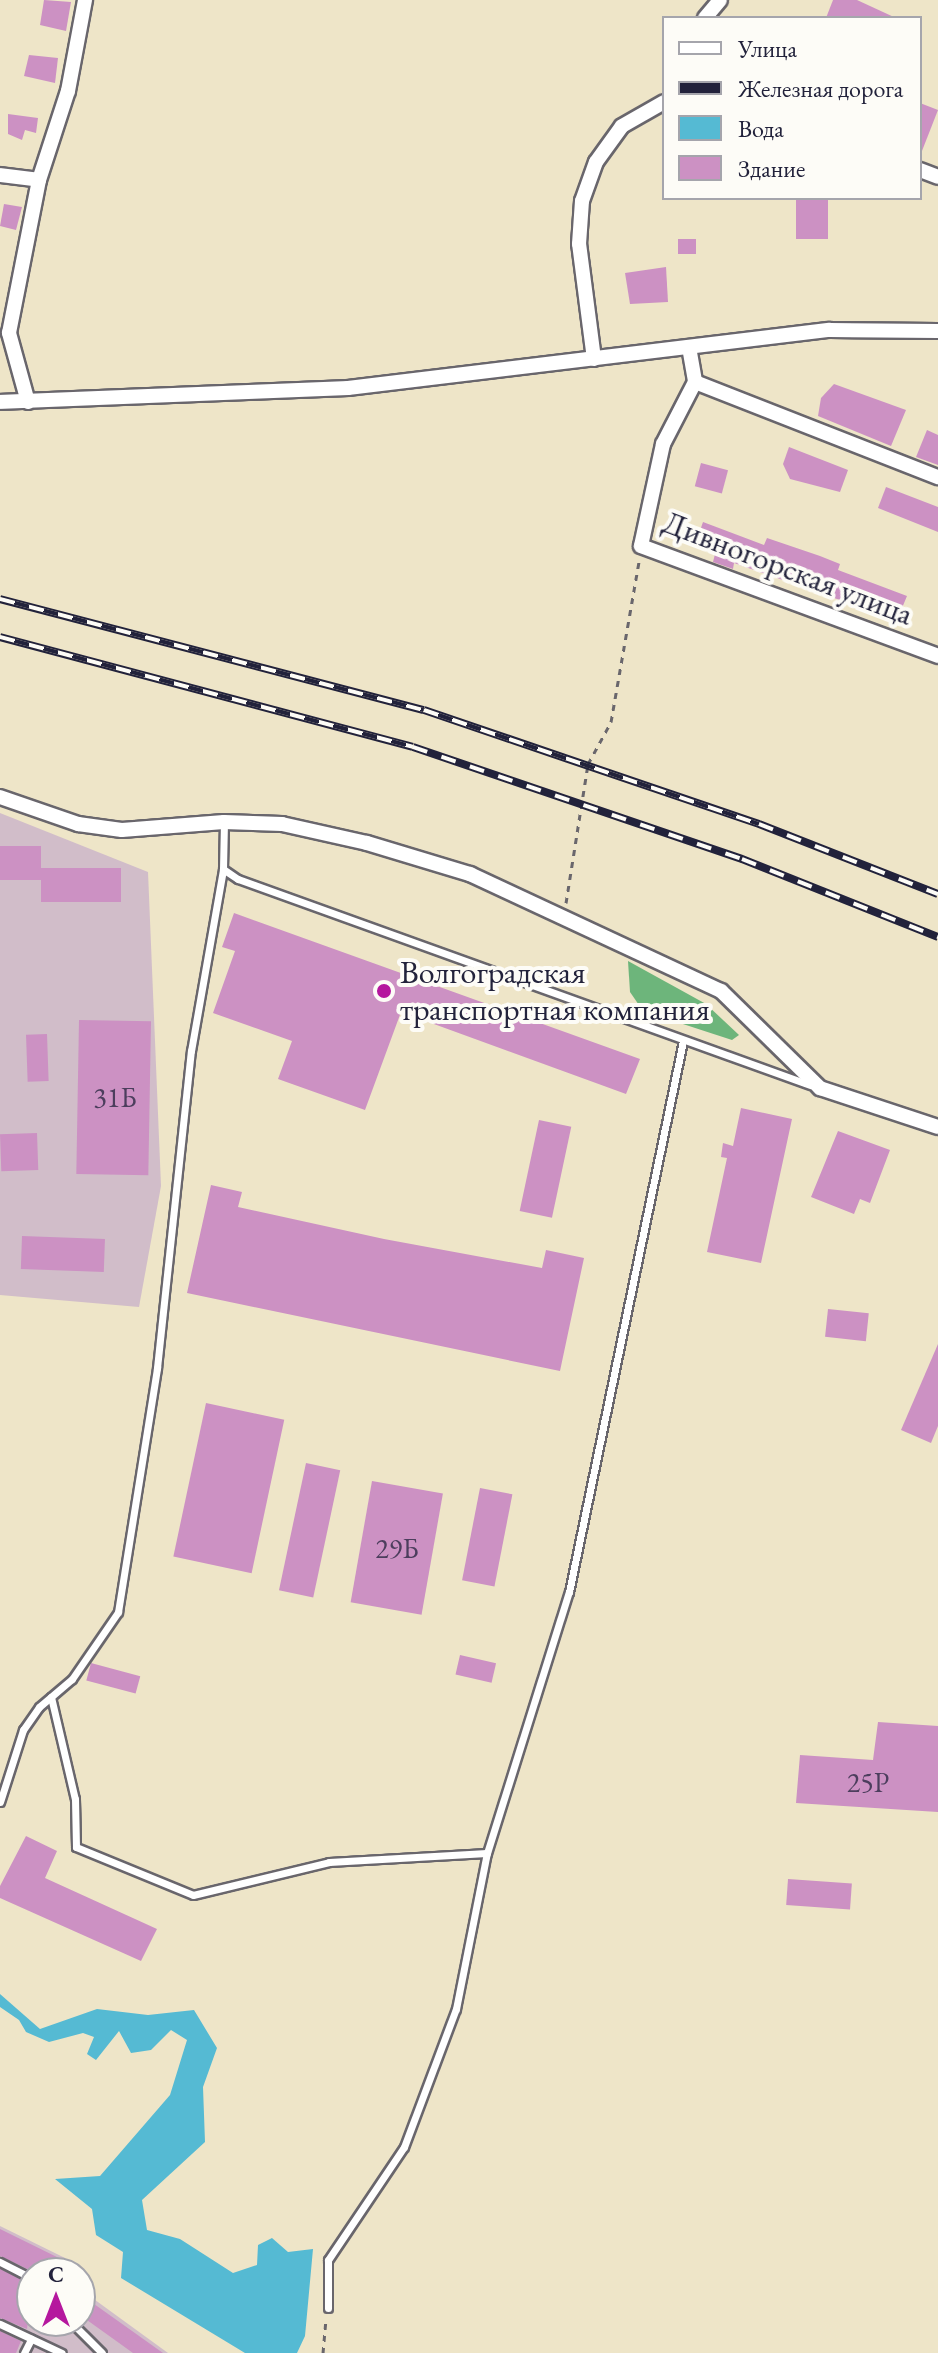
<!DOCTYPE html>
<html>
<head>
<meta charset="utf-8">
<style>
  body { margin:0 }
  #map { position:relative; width:938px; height:2353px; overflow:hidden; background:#eee5c8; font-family:"EB Garamond",serif }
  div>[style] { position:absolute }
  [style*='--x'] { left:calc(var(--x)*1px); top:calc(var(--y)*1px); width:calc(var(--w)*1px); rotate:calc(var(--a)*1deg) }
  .industrial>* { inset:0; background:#d1bdc9 }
  .forest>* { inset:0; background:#6db57b }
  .water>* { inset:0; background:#55bad3 }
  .building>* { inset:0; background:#cc91c3; transform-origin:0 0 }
  .path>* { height:3px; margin-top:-1.5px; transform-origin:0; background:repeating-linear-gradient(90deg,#69666c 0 6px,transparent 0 12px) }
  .roads { filter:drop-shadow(2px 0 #69666c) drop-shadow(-2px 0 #69666c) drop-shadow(0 2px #69666c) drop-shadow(0 -2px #69666c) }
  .lane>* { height:7px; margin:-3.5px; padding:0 3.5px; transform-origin:3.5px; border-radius:3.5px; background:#fff }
  .street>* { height:14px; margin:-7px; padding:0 7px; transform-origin:7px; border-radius:7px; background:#fff }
  .rail>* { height:8px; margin-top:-4px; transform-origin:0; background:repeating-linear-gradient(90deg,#fdfcf7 0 15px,#22223b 0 30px); box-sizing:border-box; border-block:2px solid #22223b }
  .dots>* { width:22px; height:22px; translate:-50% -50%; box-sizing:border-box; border:4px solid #fdfcf7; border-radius:50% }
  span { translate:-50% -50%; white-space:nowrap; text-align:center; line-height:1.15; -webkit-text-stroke:8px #fdfcf7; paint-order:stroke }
  .number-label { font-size:28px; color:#4c3e5d }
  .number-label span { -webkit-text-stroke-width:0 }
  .street-label { font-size:32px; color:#22223b }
  .poi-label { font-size:32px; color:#22223b }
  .left { translate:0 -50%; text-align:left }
  .legend { position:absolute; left:662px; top:16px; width:260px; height:184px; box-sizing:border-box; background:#fdfcf7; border:2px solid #a5a5ac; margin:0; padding:10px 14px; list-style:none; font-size:24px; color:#22223b }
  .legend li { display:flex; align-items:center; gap:16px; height:40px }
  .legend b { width:40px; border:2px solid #a5a5ac }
  .north { position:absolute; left:16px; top:2257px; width:80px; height:80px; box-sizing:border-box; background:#fdfcf7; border:2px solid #a5a5ac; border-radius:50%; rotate:0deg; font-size:22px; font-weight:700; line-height:32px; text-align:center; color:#22223b }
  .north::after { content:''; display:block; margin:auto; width:28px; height:36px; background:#b5179e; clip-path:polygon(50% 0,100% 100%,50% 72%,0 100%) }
</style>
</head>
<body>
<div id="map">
  <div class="industrial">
    <i style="clip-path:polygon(0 813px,148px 872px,161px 1186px,139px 1307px,0 1295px)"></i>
    <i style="clip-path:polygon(0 2226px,65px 2258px,62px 2273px,32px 2273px,32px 2321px,80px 2321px,80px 2289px,168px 2353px,0 2353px)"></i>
  </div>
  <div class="forest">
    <i style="clip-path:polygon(628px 961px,706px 1004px,739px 1035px,732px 1040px,643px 1011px,630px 992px)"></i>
  </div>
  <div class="water">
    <i style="clip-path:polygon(0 1994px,40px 2029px,97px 2009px,148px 2015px,194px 2010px,217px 2048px,203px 2087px,205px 2142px,142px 2200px,147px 2230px,180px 2239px,233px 2273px,257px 2265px,258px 2245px,272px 2238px,288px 2252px,313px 2249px,305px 2336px,297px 2353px,245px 2353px,121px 2278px,123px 2252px,96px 2235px,92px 2209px,55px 2179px,100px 2176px,170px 2095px,187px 2040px,171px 2030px,151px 2050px,131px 2053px,119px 2031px,96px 2060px,87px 2054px,94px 2037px,83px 2033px,49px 2042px,26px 2032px,19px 2020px,0 2007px)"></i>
  </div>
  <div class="building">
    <i style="clip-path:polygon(44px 0,71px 2px,66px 31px,40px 25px)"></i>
    <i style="clip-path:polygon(833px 0,857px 0,896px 18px,826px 18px)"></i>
    <i style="clip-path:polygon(29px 55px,58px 58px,55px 83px,24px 76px)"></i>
    <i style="clip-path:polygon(920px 103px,938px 110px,920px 156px)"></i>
    <i style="clip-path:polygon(8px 114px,38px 118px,36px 133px,25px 130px,22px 140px,8px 134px)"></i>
    <i style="left:796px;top:198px;width:32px;height:41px"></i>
    <i style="clip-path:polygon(4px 204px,22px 207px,16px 230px,0 226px)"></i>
    <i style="left:696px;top:239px;width:15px;height:18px;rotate:90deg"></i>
    <i style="clip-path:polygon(666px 267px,668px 302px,630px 304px,625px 273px)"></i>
    <i style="clip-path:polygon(834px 384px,906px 410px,891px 446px,818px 416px,821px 398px)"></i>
    <i style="clip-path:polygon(927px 430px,938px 435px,938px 465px,916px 457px)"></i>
    <i style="clip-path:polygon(789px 447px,848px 470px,840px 492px,790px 479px,783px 464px)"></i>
    <i style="left:701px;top:463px;width:28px;height:24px;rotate:15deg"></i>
    <i style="clip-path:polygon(886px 487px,938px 507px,938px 532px,878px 508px)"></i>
    <i style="clip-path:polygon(703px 522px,764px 545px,767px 538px,820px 556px,840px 564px,838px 570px,907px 596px,897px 620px,734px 563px,733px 569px,713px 562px,715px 554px,695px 545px)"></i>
    <i style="clip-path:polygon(0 846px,41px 846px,41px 868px,121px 868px,121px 902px,41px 902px,41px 880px,0 880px)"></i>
    <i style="clip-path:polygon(234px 913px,640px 1059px,626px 1094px,401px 1012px,365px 1110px,278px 1079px,292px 1041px,213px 1013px,235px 951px,222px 947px)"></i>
    <i style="left:79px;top:1020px;width:72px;height:154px;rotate:1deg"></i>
    <i style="left:47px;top:1034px;width:47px;height:21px;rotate:88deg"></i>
    <i style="clip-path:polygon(741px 1108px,792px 1119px,761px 1263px,707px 1252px,727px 1158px,721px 1157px,723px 1143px,733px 1146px)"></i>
    <i style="left:539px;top:1120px;width:33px;height:93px;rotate:12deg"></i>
    <i style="clip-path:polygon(838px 1131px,890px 1150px,870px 1203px,860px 1199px,854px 1214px,811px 1197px)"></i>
    <i style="left:37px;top:1133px;width:37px;height:37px;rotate:88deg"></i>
    <i style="clip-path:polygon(211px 1185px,242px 1192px,238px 1207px,384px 1239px,542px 1268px,546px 1250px,584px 1258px,560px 1371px,187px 1293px)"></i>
    <i style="left:22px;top:1236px;width:83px;height:33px;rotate:2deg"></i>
    <i style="left:828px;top:1309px;width:41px;height:28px;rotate:6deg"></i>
    <i style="clip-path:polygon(938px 1344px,938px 1426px,931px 1443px,901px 1430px)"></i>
    <i style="left:206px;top:1403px;width:80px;height:157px;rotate:12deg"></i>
    <i style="left:306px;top:1463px;width:35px;height:130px;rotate:12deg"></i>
    <i style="left:372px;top:1481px;width:72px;height:123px;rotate:10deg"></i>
    <i style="left:480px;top:1488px;width:33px;height:94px;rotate:11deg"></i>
    <i style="left:460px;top:1655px;width:37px;height:20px;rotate:13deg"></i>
    <i style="left:91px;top:1663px;width:51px;height:18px;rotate:15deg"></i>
    <i style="clip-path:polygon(878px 1722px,938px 1726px,938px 1812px,796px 1803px,800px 1755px,873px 1760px)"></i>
    <i style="clip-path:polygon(26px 1836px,57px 1851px,45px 1878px,157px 1929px,141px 1961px,0 1898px,0 1886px)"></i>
    <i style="left:788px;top:1879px;width:64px;height:26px;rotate:4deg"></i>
    <i style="clip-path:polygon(0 2229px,63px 2260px,56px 2273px,36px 2273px,0 2256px)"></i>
    <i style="clip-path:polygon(0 2269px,32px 2284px,27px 2329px,0 2318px)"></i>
    <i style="clip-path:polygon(80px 2294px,163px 2353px,133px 2353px,80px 2315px)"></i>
    <i style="clip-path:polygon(0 2331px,21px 2341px,16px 2353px,0 2353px)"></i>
  </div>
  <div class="path">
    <i style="--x:566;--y:903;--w:141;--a:-81"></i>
    <i style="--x:588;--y:764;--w:48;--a:-61.3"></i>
    <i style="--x:611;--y:722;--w:163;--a:-80.1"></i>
    <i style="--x:323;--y:2353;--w:34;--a:-85"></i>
  </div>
  <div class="roads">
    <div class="lane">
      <i style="--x:223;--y:869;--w:18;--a:34"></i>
      <i style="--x:238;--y:879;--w:608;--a:19.81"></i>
      <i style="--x:51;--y:1697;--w:105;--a:76.8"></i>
      <i style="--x:75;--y:1799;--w:48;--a:88.8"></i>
      <i style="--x:76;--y:1847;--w:126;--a:22.3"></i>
      <i style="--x:193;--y:1895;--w:140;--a:-13.6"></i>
      <i style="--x:329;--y:1862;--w:158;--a:-3.3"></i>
      <i style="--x:0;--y:1802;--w:76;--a:-72.3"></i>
      <i style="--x:23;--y:1730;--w:28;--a:-55"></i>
      <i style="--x:39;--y:1707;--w:43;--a:-40.3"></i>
      <i style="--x:72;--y:1679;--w:81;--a:-55.5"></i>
      <i style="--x:118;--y:1612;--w:247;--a:-80.9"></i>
      <i style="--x:157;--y:1368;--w:319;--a:-83.9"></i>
      <i style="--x:191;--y:1051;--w:185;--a:-80"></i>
      <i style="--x:223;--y:869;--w:47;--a:-88.8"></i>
      <i style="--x:0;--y:2262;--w:36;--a:27"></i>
      <i style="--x:328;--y:2308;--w:48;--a:-90"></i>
      <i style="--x:328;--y:2260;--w:136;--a:-56.1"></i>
      <i style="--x:404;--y:2147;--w:147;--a:-69.4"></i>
      <i style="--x:456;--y:2009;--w:159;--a:-78.8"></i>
      <i style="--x:487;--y:1853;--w:274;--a:-72.6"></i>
      <i style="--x:569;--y:1592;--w:563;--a:-78.31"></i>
      <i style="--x:70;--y:2321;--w:45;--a:45"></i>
      <i style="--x:0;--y:2324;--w:68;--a:25.1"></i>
      <i style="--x:24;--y:2353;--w:16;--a:-63"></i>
    </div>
    <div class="street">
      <i style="--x:705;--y:18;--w:23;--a:-50"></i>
      <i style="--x:920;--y:170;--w:19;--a:21"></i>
      <i style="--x:0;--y:175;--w:39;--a:7"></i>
      <i style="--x:689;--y:347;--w:36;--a:80"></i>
      <i style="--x:695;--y:382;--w:261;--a:21.4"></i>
      <i style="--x:594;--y:359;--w:116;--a:-97.4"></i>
      <i style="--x:579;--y:244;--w:43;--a:-86"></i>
      <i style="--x:582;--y:201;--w:41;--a:-70.3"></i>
      <i style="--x:596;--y:162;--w:44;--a:-54.2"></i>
      <i style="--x:622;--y:126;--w:48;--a:-29.7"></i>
      <i style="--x:695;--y:382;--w:70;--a:117.3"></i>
      <i style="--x:663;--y:444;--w:104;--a:102.2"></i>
      <i style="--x:641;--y:546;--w:317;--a:20.3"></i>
      <i style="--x:0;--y:402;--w:348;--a:-2.3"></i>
      <i style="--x:348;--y:388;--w:485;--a:-6.9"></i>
      <i style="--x:830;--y:330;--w:108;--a:0.5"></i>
      <i style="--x:28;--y:402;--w:72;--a:-105.4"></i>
      <i style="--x:9;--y:333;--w:156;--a:-78.9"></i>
      <i style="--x:39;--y:180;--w:94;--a:-72"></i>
      <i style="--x:68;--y:91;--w:93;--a:-79.4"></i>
      <i style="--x:0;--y:797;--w:83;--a:19.1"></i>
      <i style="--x:78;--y:824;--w:44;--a:7.8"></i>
      <i style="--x:122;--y:830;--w:102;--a:-4.5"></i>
      <i style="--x:224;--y:822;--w:58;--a:2"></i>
      <i style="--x:282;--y:824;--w:87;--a:12.6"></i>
      <i style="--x:367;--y:843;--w:108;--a:16.8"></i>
      <i style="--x:470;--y:874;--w:277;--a:25"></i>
      <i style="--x:721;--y:991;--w:139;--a:44.4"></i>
      <i style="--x:820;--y:1088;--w:124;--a:18.3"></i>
    </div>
  </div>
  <div class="rail">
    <i style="--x:0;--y:599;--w:438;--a:14.7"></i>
    <i style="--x:424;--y:710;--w:354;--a:18.8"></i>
    <i style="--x:759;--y:824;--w:192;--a:21.4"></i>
    <i style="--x:0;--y:637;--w:427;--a:14.9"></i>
    <i style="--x:413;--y:747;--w:348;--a:18.8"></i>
    <i style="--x:742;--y:859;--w:211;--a:21.7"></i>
  </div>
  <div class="dots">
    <i style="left:384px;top:991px;background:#b5179e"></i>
  </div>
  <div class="number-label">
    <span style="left:115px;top:1097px">31Б</span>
    <span style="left:397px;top:1548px">29Б</span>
    <span style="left:868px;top:1782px">25Р</span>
  </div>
  <div class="street-label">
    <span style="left:788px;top:568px;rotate:21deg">Дивногорская улица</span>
  </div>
  <div class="poi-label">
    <span class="left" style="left:400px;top:991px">Волгоградская<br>транспортная компания</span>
  </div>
  <ul class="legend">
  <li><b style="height:10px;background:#fff"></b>Улица</li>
  <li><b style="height:10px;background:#22223b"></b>Железная дорога</li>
  <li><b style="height:22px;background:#55bad3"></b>Вода</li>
  <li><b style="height:22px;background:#cc91c3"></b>Здание</li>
  </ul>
  <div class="north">С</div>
</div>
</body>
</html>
